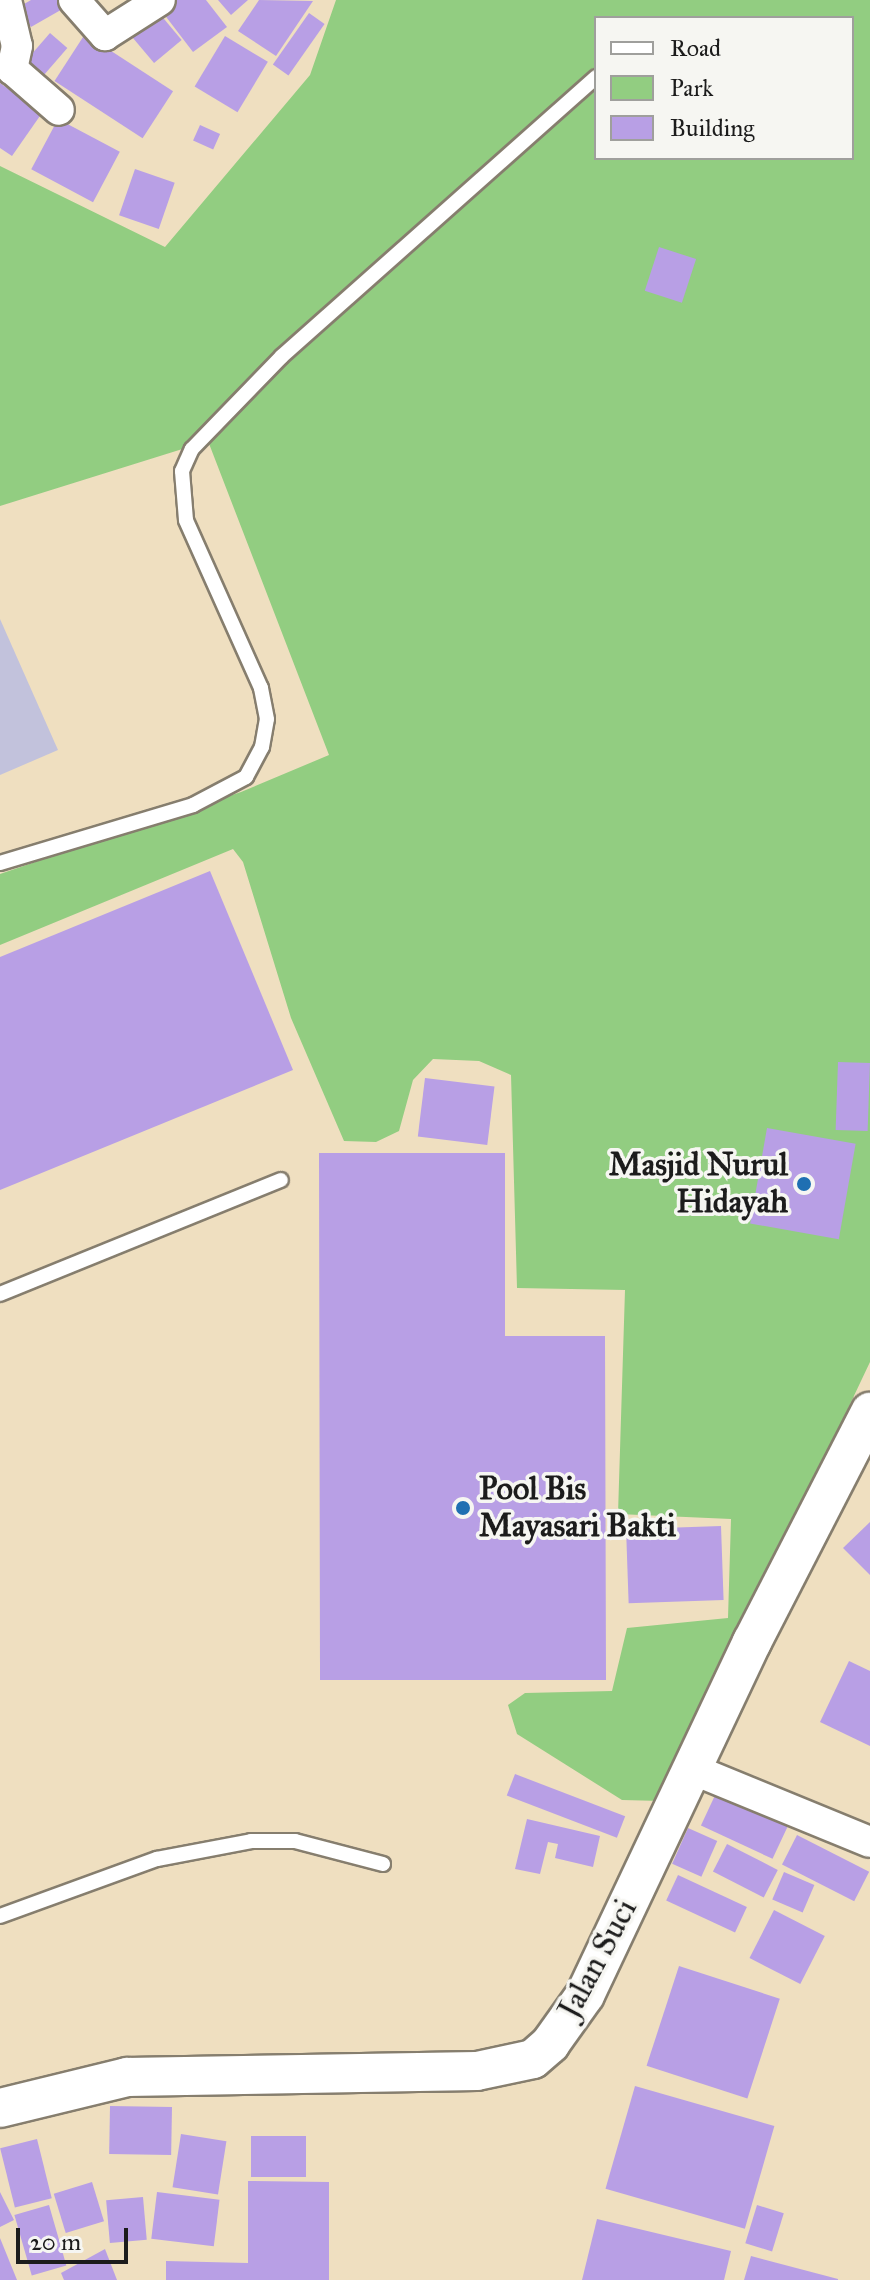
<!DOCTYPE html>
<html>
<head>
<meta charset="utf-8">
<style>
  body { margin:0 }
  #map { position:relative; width:870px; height:2280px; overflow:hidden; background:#efdfc0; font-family:"IM FELL Great Primer",serif }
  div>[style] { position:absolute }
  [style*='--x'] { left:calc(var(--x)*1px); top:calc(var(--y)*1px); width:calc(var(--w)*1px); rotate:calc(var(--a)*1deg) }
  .industrial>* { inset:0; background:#c2c2dc }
  .green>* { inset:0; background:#92cd81 }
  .building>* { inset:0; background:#b89fe5; transform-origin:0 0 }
  .roads { filter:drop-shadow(2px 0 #867e6e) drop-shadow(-2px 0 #867e6e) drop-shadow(0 2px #867e6e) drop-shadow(0 -2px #867e6e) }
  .service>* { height:14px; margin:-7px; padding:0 7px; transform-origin:7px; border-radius:7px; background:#fff }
  .minor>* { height:30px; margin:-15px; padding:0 15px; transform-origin:15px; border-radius:15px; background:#fff }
  .tertiary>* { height:38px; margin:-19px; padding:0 19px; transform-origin:19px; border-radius:19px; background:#fff }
  .dots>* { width:22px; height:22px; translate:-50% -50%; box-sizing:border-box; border:4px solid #f6f6f2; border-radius:50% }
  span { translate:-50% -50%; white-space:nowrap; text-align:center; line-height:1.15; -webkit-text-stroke:7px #f6f6f2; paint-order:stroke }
  .poi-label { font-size:32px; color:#1c1c1c; font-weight:700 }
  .right { translate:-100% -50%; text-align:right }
  .left { translate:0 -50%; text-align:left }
  .street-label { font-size:32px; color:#1c1c1c }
  .legend { position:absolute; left:594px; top:16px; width:260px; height:144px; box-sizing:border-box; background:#f6f6f2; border:2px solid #9f9f9c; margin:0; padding:10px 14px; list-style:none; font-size:24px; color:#1c1c1c }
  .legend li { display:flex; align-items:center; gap:16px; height:40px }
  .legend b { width:40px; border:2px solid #9f9f9c }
  .scale { position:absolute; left:16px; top:2228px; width:112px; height:36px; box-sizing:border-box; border:4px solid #1c1c1c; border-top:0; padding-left:10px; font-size:24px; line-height:28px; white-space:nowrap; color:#1c1c1c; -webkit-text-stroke:6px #f6f6f2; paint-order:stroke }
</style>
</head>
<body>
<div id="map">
  <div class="industrial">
    <i style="clip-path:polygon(0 619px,58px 750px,0 775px)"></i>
  </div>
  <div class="green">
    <i style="clip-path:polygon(evenodd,336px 0,870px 0,870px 1362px,662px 1801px,622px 1800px,517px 1734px,508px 1705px,525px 1693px,612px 1691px,627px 1628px,728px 1618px,731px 1519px,618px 1514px,625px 1290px,517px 1288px,511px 1075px,479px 1061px,433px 1059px,413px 1080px,399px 1131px,376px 1142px,344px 1141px,291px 1018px,243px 862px,233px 849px,0 945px,0 874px,241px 792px,329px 755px,208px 441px,0 506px,0 166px,165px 247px,310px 75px,336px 0,596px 18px,852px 18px,852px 158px,596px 158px,596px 18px)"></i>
  </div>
  <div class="building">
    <i style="clip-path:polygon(31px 0,62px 0,66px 7px,31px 27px,19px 7px)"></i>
    <i style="clip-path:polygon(164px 0,206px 0,227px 27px,193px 52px,157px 5px)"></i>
    <i style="clip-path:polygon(218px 0,248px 0,231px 15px)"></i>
    <i style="clip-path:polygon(259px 0,313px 1px,276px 56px,238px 31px)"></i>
    <i style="left:154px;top:7px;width:43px;height:36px;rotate:50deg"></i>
    <i style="left:309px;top:13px;width:19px;height:63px;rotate:35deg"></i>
    <i style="left:50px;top:33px;width:23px;height:35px;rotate:41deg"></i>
    <i style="left:85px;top:34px;width:105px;height:56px;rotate:33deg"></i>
    <i style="left:225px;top:36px;width:50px;height:59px;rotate:31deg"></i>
    <i style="clip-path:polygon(0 83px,42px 113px,12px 156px,0 148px)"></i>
    <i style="left:58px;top:119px;width:70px;height:57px;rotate:28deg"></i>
    <i style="left:200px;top:125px;width:22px;height:17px;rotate:24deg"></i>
    <i style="left:135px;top:169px;width:42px;height:49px;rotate:19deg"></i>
    <i style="left:659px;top:247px;width:39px;height:46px;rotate:18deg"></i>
    <i style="clip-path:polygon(210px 871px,293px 1070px,0 1190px,0 957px)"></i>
    <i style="left:838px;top:1062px;width:32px;height:68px;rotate:2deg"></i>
    <i style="left:425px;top:1078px;width:70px;height:59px;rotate:7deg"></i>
    <i style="left:767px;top:1128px;width:90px;height:97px;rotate:10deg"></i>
    <i style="clip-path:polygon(319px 1153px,505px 1153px,505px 1336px,605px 1336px,606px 1680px,320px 1680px)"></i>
    <i style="clip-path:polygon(870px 1522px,870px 1575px,843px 1548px)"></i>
    <i style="left:721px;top:1526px;width:74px;height:95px;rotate:88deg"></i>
    <i style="clip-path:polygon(849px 1661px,870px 1671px,870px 1746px,820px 1722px)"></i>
    <i style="left:515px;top:1774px;width:118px;height:23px;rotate:21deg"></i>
    <i style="left:717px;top:1791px;width:79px;height:38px;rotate:25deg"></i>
    <i style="clip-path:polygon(527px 1819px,600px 1836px,593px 1867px,555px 1858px,558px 1844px,548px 1842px,540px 1874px,515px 1869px)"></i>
    <i style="left:688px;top:1828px;width:32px;height:39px;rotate:24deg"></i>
    <i style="left:797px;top:1835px;width:81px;height:33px;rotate:27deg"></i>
    <i style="left:727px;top:1844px;width:57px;height:31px;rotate:27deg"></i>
    <i style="left:784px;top:1872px;width:33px;height:30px;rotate:23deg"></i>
    <i style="left:678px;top:1875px;width:76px;height:28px;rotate:25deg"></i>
    <i style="left:774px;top:1910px;width:57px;height:54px;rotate:27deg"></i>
    <i style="left:679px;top:1966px;width:106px;height:105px;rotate:18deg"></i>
    <i style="left:635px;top:2086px;width:145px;height:107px;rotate:16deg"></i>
    <i style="left:110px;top:2106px;width:62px;height:48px;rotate:1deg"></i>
    <i style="left:181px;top:2134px;width:46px;height:54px;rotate:9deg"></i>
    <i style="left:306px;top:2136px;width:41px;height:55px;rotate:90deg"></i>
    <i style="left:37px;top:2139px;width:61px;height:38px;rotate:76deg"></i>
    <i style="clip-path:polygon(248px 2181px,329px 2182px,329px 2280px,166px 2280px,166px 2261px,248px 2263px)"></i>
    <i style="left:92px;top:2182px;width:41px;height:40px;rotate:73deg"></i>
    <i style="clip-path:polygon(0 2192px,14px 2220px,0 2227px)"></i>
    <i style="left:157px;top:2192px;width:63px;height:47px;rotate:7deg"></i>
    <i style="left:143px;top:2197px;width:43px;height:37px;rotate:85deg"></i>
    <i style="left:49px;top:2205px;width:63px;height:36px;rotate:74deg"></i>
    <i style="left:757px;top:2205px;width:28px;height:40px;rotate:17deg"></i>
    <i style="clip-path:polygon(597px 2219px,731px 2251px,724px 2280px,582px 2280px)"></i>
    <i style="clip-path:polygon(0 2238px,17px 2280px,0 2280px)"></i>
    <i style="clip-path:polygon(105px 2249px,117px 2280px,64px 2280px,61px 2273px)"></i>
    <i style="clip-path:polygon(751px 2256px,838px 2279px,838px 2280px,744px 2280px)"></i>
  </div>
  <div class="roads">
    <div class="service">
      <i style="--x:0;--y:863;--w:202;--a:-16.7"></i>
      <i style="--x:193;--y:805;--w:60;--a:-27.8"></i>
      <i style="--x:246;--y:777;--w:34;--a:-62"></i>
      <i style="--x:262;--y:747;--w:28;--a:-80"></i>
      <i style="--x:267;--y:719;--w:32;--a:-101"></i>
      <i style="--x:261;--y:688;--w:184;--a:-114.1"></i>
      <i style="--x:186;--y:520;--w:49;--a:-94.7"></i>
      <i style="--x:182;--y:471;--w:24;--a:-66"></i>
      <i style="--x:192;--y:449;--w:129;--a:-45.9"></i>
      <i style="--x:282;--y:356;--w:420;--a:-41.6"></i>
      <i style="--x:0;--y:1294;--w:303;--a:-22.1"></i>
      <i style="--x:0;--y:1916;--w:167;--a:-20"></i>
      <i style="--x:157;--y:1859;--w:96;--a:-10.8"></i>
      <i style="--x:251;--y:1841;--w:44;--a:0"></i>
      <i style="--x:295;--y:1841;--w:91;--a:14.6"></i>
    </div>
    <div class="minor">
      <i style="--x:6;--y:0;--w:47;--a:76.6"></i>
      <i style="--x:17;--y:46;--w:24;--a:102"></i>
      <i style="--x:12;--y:69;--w:62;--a:41.1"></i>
      <i style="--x:74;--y:0;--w:47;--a:48.5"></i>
      <i style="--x:105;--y:35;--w:65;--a:-32.5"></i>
      <i style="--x:692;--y:1769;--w:192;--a:22.3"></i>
    </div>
    <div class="tertiary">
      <i style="--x:0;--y:2108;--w:131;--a:-13.7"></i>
      <i style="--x:127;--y:2077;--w:350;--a:-1"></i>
      <i style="--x:477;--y:2071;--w:57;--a:-12.1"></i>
      <i style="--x:533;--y:2059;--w:23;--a:-41"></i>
      <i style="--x:550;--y:2044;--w:60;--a:-54.5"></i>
      <i style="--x:585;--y:1995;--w:391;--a:-64.7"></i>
      <i style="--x:752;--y:1642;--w:259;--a:-62.8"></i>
    </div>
  </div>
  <div class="dots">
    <i style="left:804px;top:1184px;background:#1f6fb2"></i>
    <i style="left:463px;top:1508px;background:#1f6fb2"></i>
  </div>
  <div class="poi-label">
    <span class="right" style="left:788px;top:1184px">Masjid Nurul<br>Hidayah</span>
    <span class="left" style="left:479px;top:1508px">Pool Bis<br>Mayasari Bakti</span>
  </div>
  <div class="street-label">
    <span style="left:598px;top:1959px;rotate:-62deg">Jalan Suci</span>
  </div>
  <ul class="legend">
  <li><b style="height:10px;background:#fff"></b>Road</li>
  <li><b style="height:22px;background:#92cd81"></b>Park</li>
  <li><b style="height:22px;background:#b89fe5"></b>Building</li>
  </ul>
  <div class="scale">20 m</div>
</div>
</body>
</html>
